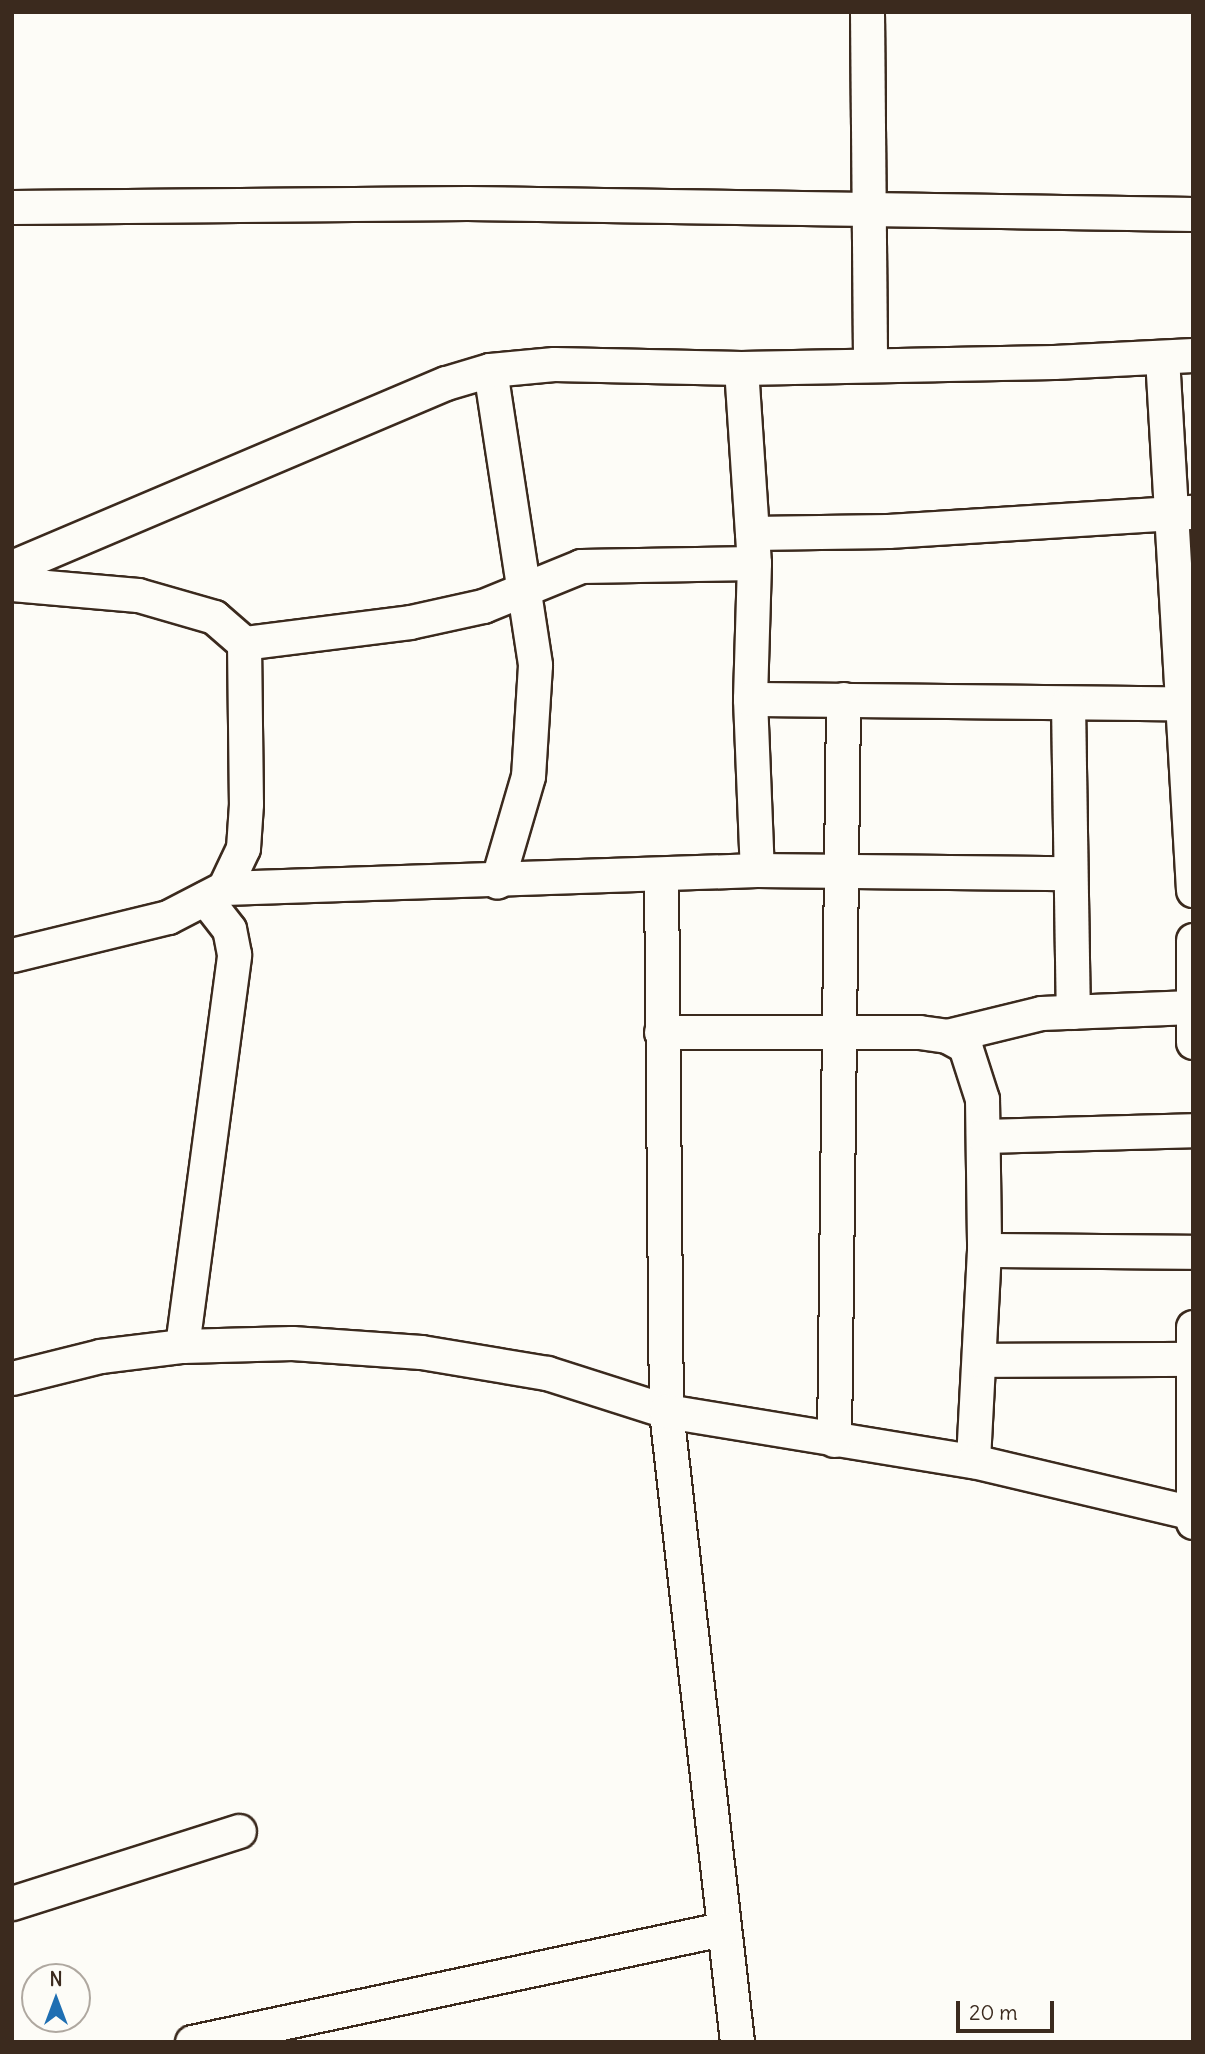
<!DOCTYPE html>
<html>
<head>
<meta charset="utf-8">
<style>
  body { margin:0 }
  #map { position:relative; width:1205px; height:2054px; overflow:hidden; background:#fdfcf7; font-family:Delius,sans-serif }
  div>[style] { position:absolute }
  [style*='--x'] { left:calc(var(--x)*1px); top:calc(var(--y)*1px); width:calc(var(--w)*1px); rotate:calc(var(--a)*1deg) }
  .roads { filter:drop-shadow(2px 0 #3b2a1e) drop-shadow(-2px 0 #3b2a1e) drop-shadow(0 2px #3b2a1e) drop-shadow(0 -2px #3b2a1e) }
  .street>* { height:33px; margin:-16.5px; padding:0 16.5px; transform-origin:16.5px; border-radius:16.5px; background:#fdfcf7 }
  span { translate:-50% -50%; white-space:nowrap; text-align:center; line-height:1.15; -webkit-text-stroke:5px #fdfcf7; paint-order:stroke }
  .frame { position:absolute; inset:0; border:14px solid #3b2a1e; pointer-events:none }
  .north { position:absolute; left:21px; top:1963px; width:70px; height:70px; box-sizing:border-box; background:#fdfcf7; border:2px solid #afa8a0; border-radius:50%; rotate:0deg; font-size:19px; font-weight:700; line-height:28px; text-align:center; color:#3b2a1e }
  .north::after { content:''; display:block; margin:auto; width:24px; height:32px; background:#1f6fb2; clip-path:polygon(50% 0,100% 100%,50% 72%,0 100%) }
  .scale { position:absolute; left:956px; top:2001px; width:98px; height:32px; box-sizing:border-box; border:4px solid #3b2a1e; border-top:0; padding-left:9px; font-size:21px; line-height:24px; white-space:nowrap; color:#3b2a1e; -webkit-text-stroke:5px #fdfcf7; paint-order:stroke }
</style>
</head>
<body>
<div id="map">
  <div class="roads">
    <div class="street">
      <i style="--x:867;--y:12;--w:353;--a:89.5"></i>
      <i style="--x:12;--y:207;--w:455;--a:-0.5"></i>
      <i style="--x:467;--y:203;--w:726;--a:0.87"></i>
      <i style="--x:1162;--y:357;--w:534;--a:86.67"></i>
      <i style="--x:741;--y:368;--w:195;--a:86.2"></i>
      <i style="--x:754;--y:563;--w:136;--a:91.7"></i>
      <i style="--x:750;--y:699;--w:171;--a:87.7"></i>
      <i style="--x:490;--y:370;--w:298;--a:81.3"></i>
      <i style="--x:535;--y:665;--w:111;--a:93.6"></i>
      <i style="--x:528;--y:776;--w:110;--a:106.3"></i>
      <i style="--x:752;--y:533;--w:136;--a:-0.8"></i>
      <i style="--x:888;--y:531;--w:306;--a:-3.6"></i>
      <i style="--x:12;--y:567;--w:471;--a:-23"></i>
      <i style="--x:446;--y:383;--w:46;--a:-16.5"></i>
      <i style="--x:490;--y:370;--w:64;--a:-5.4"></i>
      <i style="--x:554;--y:364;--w:187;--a:1.2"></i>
      <i style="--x:741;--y:368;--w:313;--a:-1.1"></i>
      <i style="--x:1054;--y:362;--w:139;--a:-2.9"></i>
      <i style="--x:12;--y:584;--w:126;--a:5"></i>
      <i style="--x:138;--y:595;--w:79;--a:16.1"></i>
      <i style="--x:214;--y:617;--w:40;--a:41"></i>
      <i style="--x:244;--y:643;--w:161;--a:89.3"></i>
      <i style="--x:246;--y:804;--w:44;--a:93.9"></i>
      <i style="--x:243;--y:848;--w:44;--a:115.4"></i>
      <i style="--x:224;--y:888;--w:63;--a:152.6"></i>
      <i style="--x:168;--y:917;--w:161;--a:166.3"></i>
      <i style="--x:244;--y:643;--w:167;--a:-7.2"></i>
      <i style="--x:410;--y:622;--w:75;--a:-12.4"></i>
      <i style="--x:483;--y:606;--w:106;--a:-22.2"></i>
      <i style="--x:581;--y:566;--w:173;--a:-1"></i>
      <i style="--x:750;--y:699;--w:443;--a:0.6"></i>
      <i style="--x:1068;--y:703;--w:309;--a:89.1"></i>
      <i style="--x:661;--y:875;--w:536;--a:89.47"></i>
      <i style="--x:666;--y:1411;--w:635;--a:83.58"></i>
      <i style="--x:224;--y:888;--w:533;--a:-1.93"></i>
      <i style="--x:757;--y:870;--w:312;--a:0.6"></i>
      <i style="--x:1193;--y:940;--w:102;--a:90"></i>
      <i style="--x:661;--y:1032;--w:258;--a:0"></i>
      <i style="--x:919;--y:1032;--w:28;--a:8"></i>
      <i style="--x:947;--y:1036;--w:21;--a:29"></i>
      <i style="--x:965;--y:1046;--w:56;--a:72.2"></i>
      <i style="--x:982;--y:1099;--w:151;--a:89.2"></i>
      <i style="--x:984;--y:1250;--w:211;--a:93"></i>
      <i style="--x:947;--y:1036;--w:97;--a:-13.7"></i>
      <i style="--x:1041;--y:1013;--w:151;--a:-2.3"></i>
      <i style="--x:983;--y:1136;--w:210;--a:-1.6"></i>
      <i style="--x:984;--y:1250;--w:209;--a:0.5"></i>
      <i style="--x:1193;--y:1327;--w:195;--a:90"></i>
      <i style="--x:182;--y:1346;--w:395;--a:-82.4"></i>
      <i style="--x:234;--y:954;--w:25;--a:-101"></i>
      <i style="--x:229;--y:929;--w:39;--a:-128"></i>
      <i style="--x:979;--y:1360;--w:214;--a:-0.3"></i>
      <i style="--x:12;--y:1378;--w:91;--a:-14"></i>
      <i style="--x:100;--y:1356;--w:83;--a:-7"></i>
      <i style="--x:182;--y:1346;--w:110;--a:-1.6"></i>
      <i style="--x:292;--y:1343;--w:129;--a:4"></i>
      <i style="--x:421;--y:1352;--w:128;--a:9.5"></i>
      <i style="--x:547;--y:1373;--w:125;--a:17.7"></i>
      <i style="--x:666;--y:1411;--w:311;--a:9.3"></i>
      <i style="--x:973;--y:1461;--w:226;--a:13.3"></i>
      <i style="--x:834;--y:1440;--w:741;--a:-89.3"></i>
      <i style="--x:12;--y:1903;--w:238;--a:-17.6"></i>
      <i style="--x:192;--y:2042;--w:542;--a:-12.04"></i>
    </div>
  </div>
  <div class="frame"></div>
  <div class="north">N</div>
  <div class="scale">20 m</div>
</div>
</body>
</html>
